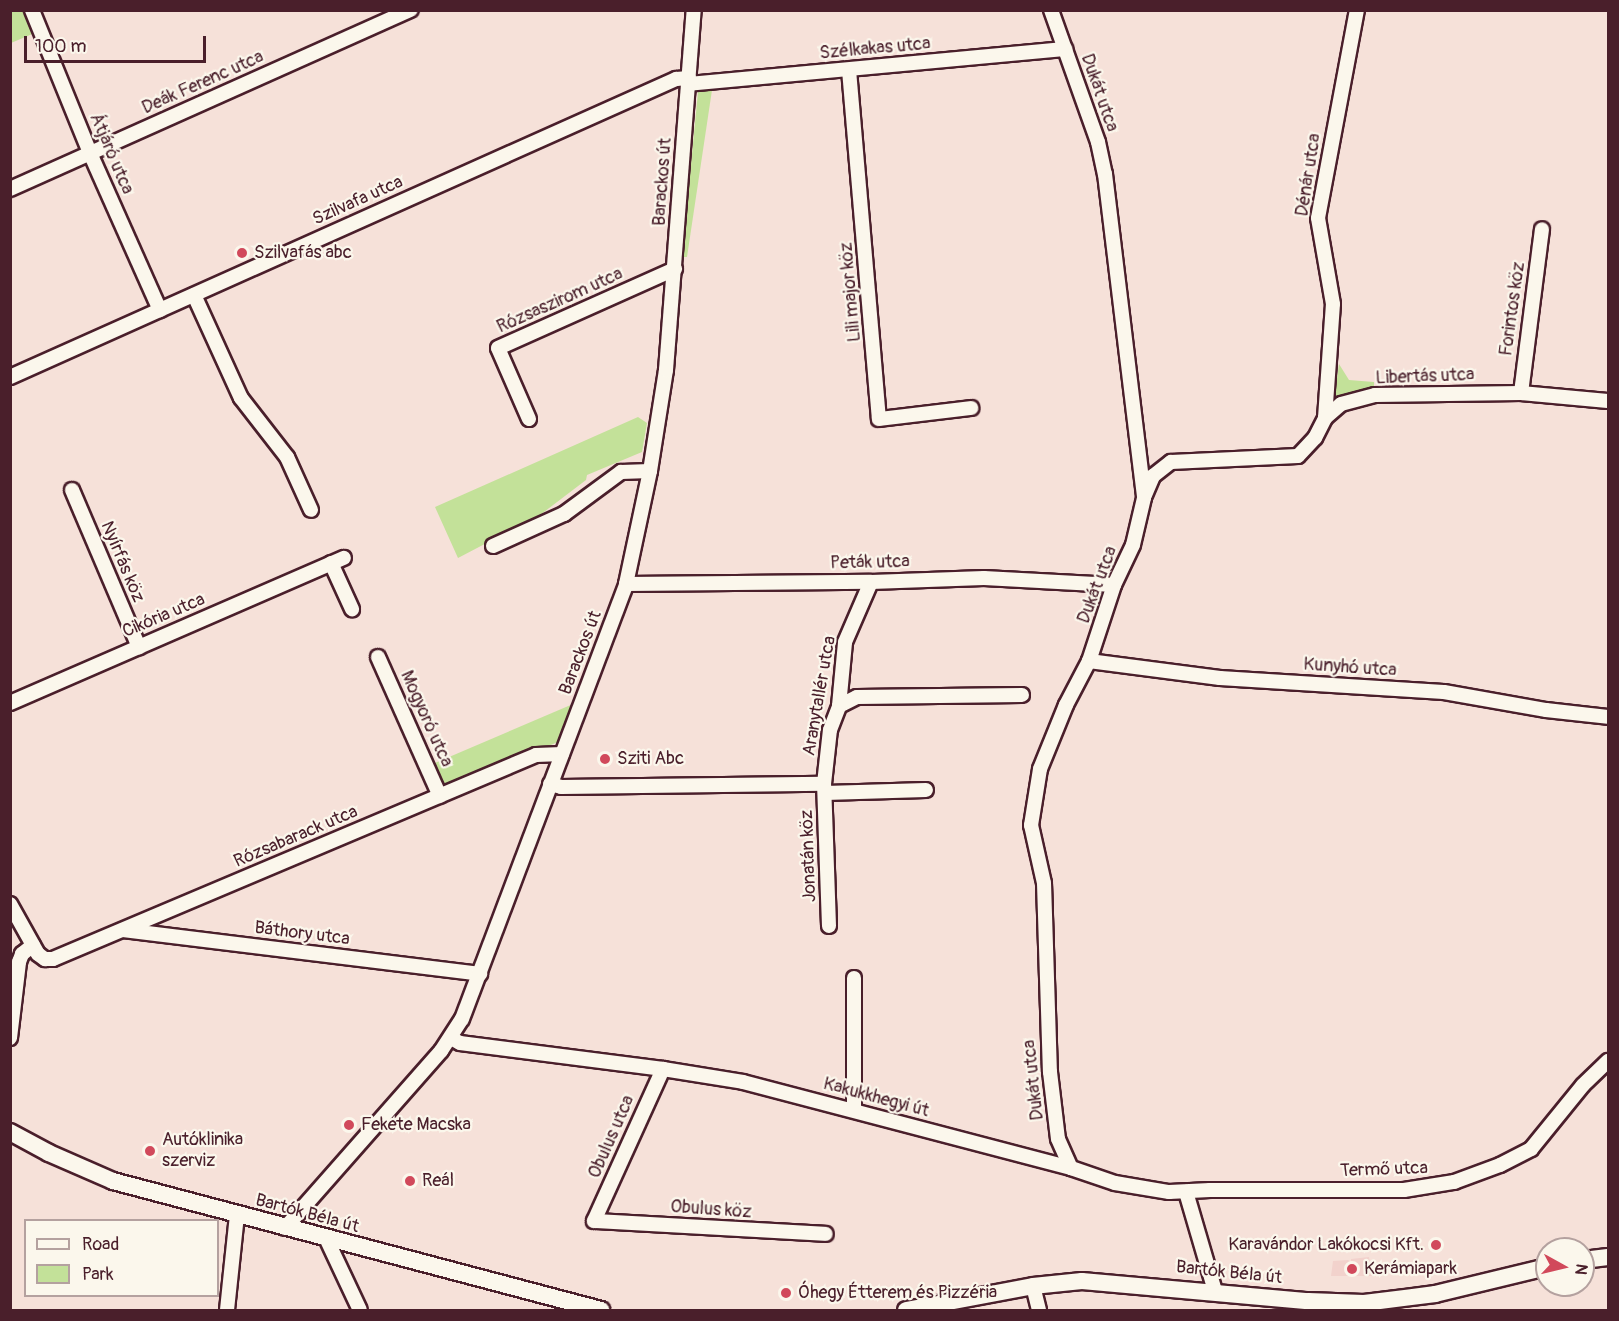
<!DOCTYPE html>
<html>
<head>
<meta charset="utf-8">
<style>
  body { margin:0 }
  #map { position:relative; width:1619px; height:1321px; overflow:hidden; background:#f6e1d9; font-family:Pangolin,sans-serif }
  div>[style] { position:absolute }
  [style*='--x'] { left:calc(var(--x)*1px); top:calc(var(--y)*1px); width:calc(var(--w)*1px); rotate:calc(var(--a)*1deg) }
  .built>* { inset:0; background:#f2d2cc }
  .green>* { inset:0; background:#c3e199 }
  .roads { filter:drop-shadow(2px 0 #4a1f2b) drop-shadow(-2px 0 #4a1f2b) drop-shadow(0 2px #4a1f2b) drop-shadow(0 -2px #4a1f2b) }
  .minor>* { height:14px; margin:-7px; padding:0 7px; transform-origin:7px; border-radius:7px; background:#fbf7ec }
  .tertiary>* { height:16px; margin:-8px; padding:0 8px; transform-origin:8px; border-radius:8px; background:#fbf7ec }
  .dots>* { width:16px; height:16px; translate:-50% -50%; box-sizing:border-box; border:3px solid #fbf7ec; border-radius:50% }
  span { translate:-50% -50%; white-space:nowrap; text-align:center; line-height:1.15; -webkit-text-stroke:4.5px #fbf7ec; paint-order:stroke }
  .street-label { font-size:18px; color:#4a1f2b }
  .poi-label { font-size:18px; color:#4a1f2b }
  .left { translate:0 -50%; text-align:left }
  .right { translate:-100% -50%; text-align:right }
  .frame { position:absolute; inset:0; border:12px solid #4a1f2b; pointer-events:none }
  .legend { position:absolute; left:24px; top:1219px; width:195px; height:78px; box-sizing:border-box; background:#fbf7ec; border:2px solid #b4a19f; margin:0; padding:8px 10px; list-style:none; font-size:18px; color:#4a1f2b }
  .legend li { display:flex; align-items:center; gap:12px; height:30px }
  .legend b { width:30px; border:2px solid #b4a19f }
  .north { position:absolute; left:1535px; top:1237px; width:60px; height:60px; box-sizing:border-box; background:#fbf7ec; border:2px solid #b4a19f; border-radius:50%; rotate:98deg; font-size:16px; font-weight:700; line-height:24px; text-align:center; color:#4a1f2b }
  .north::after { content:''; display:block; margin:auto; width:21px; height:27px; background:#d1495b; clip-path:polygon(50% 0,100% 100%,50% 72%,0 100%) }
  .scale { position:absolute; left:24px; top:36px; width:182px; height:27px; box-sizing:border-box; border:3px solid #4a1f2b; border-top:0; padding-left:8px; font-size:18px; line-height:21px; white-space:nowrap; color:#4a1f2b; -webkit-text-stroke:4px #fbf7ec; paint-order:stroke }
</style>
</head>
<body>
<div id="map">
  <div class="built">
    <i style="clip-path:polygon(1369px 1257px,1372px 1276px,1331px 1276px,1333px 1261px,1348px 1260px,1351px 1262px,1351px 1259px)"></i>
  </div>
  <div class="green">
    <i style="clip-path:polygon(11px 11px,27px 11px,37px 32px,11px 43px)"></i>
    <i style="clip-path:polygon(712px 90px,687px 257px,682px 257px,698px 92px)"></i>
    <i style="clip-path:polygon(1339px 364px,1349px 380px,1374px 382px,1374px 391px,1333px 407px)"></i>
    <i style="clip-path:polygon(638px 417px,647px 423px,642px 452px,587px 475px,586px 480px,540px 515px,458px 558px,435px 507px)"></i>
    <i style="clip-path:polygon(573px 704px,558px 742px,444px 789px,435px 763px)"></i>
  </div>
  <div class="roads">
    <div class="minor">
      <i style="--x:32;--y:10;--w:154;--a:67.9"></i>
      <i style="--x:90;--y:153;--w:172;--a:66"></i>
      <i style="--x:1051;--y:10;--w:140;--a:70.4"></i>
      <i style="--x:1098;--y:142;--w:33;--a:78"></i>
      <i style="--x:1105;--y:174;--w:326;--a:83.1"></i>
      <i style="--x:1144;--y:498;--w:48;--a:103.2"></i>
      <i style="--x:1133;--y:545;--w:44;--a:115.4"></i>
      <i style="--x:1114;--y:585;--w:80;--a:108.2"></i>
      <i style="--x:1089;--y:661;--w:50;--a:117.6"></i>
      <i style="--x:1066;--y:705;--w:69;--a:112.1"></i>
      <i style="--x:1040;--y:769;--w:57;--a:99.1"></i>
      <i style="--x:1031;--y:825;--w:59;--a:77.4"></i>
      <i style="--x:1044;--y:883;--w:189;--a:88.2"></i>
      <i style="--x:1050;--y:1072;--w:67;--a:83.2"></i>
      <i style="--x:1058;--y:1139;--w:32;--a:66"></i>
      <i style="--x:849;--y:70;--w:350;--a:85.1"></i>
      <i style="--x:879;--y:419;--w:93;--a:-6.8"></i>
      <i style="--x:688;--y:84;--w:379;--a:-5.3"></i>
      <i style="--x:10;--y:189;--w:439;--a:-24.1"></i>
      <i style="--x:194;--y:295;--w:113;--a:65.5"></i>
      <i style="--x:241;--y:398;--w:75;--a:52.1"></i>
      <i style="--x:287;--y:457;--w:58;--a:65.6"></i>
      <i style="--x:10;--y:377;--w:730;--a:-24.11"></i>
      <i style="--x:676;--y:79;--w:13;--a:-4"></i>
      <i style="--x:1521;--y:393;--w:165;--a:-82.7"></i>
      <i style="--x:1325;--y:418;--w:114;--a:-86"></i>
      <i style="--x:1333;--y:304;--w:87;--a:-99.9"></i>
      <i style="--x:1318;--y:218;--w:212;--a:-79.4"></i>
      <i style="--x:529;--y:419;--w:77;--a:-113.6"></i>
      <i style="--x:498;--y:348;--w:194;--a:-24.1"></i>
      <i style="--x:72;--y:490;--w:171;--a:66.9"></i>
      <i style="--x:1145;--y:495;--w:21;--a:-67"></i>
      <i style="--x:1153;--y:476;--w:23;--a:-38"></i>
      <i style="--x:1171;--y:462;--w:127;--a:-2.7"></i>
      <i style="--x:1298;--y:456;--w:25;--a:-47"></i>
      <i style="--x:1315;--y:438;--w:22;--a:-63"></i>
      <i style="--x:1325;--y:418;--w:21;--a:-41"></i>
      <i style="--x:1341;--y:404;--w:35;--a:-15"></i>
      <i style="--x:1375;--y:395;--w:146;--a:-0.8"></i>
      <i style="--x:1521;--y:393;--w:87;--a:5.3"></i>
      <i style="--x:493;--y:546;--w:78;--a:-24.3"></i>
      <i style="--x:564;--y:514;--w:71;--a:-36.4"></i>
      <i style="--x:621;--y:472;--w:29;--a:-2"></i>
      <i style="--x:331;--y:563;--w:51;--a:65.5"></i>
      <i style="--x:626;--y:584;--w:245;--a:-0.5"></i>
      <i style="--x:871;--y:582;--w:113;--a:-2"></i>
      <i style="--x:984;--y:578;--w:130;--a:3.1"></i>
      <i style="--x:378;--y:657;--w:152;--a:66"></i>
      <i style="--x:1089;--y:661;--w:132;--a:7.4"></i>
      <i style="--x:1220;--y:678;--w:224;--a:3.6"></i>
      <i style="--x:1444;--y:692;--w:104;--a:10"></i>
      <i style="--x:1546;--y:710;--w:62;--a:6.4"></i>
      <i style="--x:10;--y:703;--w:364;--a:-23.5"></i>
      <i style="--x:839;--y:706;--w:20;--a:-27"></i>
      <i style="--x:857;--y:697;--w:165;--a:-0.7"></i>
      <i style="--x:550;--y:784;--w:11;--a:15"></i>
      <i style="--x:561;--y:787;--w:263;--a:-0.7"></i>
      <i style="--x:825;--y:793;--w:101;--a:-1.7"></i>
      <i style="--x:10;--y:904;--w:57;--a:60.8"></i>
      <i style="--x:38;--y:954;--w:9;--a:36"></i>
      <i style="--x:45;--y:959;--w:8;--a:0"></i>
      <i style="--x:53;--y:959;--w:524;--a:-22.9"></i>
      <i style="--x:536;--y:755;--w:26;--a:-2"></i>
      <i style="--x:829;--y:926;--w:142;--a:-92"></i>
      <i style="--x:824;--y:784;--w:54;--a:-83.7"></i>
      <i style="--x:830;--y:730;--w:26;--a:-69"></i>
      <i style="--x:839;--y:706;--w:64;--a:-84.6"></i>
      <i style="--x:845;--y:642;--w:65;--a:-66.6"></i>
      <i style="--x:123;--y:930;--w:360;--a:7"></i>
      <i style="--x:854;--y:978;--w:132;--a:90"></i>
      <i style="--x:10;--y:1038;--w:77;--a:-83.2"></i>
      <i style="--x:19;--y:962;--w:9;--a:-69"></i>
      <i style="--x:22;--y:954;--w:14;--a:-39"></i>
      <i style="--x:451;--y:1038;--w:10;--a:29"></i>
      <i style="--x:460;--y:1043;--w:205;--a:7.3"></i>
      <i style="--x:663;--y:1069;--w:81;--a:9.2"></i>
      <i style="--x:743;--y:1082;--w:339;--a:14.7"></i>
      <i style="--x:1071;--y:1168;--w:46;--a:18.8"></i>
      <i style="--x:1115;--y:1183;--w:55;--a:9.5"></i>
      <i style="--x:1169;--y:1192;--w:41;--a:-2.8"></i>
      <i style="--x:1210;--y:1190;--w:194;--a:0"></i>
      <i style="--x:1404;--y:1190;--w:51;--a:-9.1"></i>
      <i style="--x:1454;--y:1182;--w:49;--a:-20.3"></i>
      <i style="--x:1500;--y:1165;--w:35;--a:-27"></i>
      <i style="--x:1531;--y:1149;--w:82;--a:-50.9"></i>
      <i style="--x:1583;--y:1085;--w:35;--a:-44"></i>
      <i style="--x:663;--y:1069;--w:167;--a:114.4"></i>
      <i style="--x:594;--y:1221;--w:232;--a:3.2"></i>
      <i style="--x:1186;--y:1192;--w:103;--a:73.7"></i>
      <i style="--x:285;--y:1228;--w:236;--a:-48.6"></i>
      <i style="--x:441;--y:1051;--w:38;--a:-57"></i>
      <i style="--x:462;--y:1019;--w:465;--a:-69.3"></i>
      <i style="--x:626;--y:584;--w:116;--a:-78"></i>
      <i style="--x:650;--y:471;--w:102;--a:-81"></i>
      <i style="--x:666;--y:370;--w:361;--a:-85.6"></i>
      <i style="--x:327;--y:1240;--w:77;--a:64.8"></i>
      <i style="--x:1033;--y:1286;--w:25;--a:76"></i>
      <i style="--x:227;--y:1310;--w:96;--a:-84"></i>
    </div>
    <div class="tertiary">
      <i style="--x:10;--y:1132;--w:44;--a:28.3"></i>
      <i style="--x:49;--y:1153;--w:70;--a:23.6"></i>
      <i style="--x:113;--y:1181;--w:505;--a:14.81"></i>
      <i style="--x:1583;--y:1260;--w:25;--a:-7"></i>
      <i style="--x:906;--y:1310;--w:129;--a:-10.7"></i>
      <i style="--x:1033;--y:1286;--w:49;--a:-5.8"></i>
      <i style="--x:1082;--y:1281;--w:227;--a:5.1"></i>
      <i style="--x:1308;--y:1301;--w:56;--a:2"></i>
      <i style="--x:1364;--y:1303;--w:72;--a:-7.2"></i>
      <i style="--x:1435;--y:1294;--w:115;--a:-13.6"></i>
    </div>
  </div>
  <div class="dots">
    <i style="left:242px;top:253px;background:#d1495b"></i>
    <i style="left:605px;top:759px;background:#d1495b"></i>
    <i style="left:349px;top:1125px;background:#d1495b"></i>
    <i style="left:150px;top:1151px;background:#d1495b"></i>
    <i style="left:410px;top:1181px;background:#d1495b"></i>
    <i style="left:1436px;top:1245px;background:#d1495b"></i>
    <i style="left:1352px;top:1269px;background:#d1495b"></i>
    <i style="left:786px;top:1293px;background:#d1495b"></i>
  </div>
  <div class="street-label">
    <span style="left:875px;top:49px;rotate:-5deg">Szélkakas utca</span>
    <span style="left:203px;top:83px;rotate:-24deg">Deák Ferenc utca</span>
    <span style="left:1099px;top:93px;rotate:71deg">Dukát utca</span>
    <span style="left:111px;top:154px;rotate:67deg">Átjáró utca</span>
    <span style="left:1309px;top:175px;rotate:-81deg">Dénár utca</span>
    <span style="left:663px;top:182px;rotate:-86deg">Barackos út</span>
    <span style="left:358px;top:201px;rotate:-24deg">Szilvafa utca</span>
    <span style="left:851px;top:292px;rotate:-95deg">Lili major köz</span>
    <span style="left:560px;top:301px;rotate:-24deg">Rózsaszirom utca</span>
    <span style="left:1513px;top:309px;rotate:-82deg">Forintos köz</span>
    <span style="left:1425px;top:377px;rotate:-2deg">Libertás utca</span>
    <span style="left:122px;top:562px;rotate:67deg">Nyírfás köz</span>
    <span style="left:870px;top:563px;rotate:-1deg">Peták utca</span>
    <span style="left:1098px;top:585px;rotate:-69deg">Dukát utca</span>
    <span style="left:164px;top:616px;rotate:-23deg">Cikória utca</span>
    <span style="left:581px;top:653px;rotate:-69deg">Barackos út</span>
    <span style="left:1350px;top:668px;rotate:4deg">Kunyhó utca</span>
    <span style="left:820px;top:696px;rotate:-80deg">Aranytallér utca</span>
    <span style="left:426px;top:719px;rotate:66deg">Mogyoró utca</span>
    <span style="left:296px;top:837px;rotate:-23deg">Rózsabarack utca</span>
    <span style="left:809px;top:856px;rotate:-92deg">Jonatán köz</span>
    <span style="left:302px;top:934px;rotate:7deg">Báthory utca</span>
    <span style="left:1034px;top:1080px;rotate:-96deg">Dukát utca</span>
    <span style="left:876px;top:1098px;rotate:15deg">Kakukkhegyi út</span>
    <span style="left:612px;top:1137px;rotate:-66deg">Obulus utca</span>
    <span style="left:1384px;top:1170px;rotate:-2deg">Termő utca</span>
    <span style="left:711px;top:1210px;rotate:4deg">Obulus köz</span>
    <span style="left:307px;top:1214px;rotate:15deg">Bartók Béla út</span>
    <span style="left:1229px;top:1273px;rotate:6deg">Bartók Béla út</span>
  </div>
  <div class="poi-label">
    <span class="left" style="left:254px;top:253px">Szilvafás abc</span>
    <span class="left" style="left:617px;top:759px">Sziti Abc</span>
    <span class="left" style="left:361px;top:1125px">Fekete Macska</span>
    <span class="left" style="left:162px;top:1151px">Autóklinika<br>szerviz</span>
    <span class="left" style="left:422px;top:1181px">Reál</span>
    <span class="right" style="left:1424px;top:1245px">Karavándor Lakókocsi Kft.</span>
    <span class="left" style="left:1364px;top:1269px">Kerámiapark</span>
    <span class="left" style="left:798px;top:1293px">Óhegy Étterem és Pizzéria</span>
  </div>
  <div class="frame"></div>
  <ul class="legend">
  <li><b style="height:8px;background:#fbf7ec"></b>Road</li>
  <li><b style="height:16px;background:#c3e199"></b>Park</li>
  </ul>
  <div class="north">N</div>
  <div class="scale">100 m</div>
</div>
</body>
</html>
